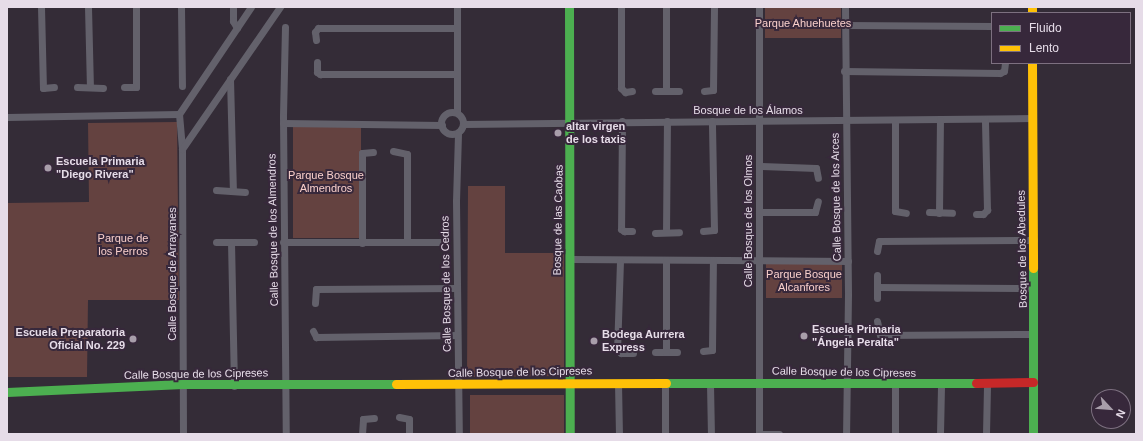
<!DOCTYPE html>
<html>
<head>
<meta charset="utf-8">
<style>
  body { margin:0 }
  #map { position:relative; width:1143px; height:441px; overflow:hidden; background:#342c37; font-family:Helvetica,sans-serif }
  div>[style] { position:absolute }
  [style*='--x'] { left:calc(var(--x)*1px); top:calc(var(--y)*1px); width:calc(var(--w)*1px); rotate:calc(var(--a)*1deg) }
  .green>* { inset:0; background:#644240; transform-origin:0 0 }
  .street>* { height:7px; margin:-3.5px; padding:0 3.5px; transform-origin:3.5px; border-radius:3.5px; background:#63616b }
  .street>.ring { margin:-3.5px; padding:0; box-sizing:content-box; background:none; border:7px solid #63616b; border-radius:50% }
  .fast>* { height:9px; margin:-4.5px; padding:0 4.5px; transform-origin:4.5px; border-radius:4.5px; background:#4caf50 }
  .slow>* { height:9px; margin:-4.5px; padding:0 4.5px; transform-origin:4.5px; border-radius:4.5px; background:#ffc107 }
  .jam>* { height:9px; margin:-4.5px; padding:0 4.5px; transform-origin:4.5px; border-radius:4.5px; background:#c62828 }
  .dots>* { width:11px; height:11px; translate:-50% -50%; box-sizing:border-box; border:2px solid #37283b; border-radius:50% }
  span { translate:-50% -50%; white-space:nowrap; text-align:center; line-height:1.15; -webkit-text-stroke:4px #37283b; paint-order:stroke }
  .park-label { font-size:11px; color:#f9cfcb }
  .street-label { font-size:11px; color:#e6dce8 }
  .poi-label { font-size:11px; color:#e6dce8; font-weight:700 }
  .left { translate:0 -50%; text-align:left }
  .right { translate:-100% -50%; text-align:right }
  .frame { position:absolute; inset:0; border:8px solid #e6dce8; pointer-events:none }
  .legend { position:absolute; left:991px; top:12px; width:140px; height:52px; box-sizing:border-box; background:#37283b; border:1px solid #7d7080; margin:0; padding:5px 7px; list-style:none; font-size:12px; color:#e6dce8 }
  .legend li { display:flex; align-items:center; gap:8px; height:20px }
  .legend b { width:20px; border:1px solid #7d7080 }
  .north { position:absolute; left:1091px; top:389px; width:40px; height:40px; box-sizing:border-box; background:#37283b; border:1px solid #7d7080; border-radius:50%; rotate:116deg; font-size:11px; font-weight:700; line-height:16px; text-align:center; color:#e6dce8 }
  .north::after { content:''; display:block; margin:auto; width:14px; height:18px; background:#a89eaa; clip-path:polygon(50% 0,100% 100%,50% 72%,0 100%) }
</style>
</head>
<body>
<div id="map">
  <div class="green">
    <i style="left:765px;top:7px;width:76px;height:31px"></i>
    <i style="clip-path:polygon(177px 122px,179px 300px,88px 300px,87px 377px,7px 377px,7px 203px,89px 202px,88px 123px)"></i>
    <i style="left:293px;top:126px;width:68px;height:112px"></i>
    <i style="clip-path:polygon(468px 186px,505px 186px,505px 253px,564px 253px,564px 376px,467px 377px)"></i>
    <i style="left:842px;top:264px;width:34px;height:76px;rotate:90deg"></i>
    <i style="left:470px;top:395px;width:94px;height:39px"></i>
  </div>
  <div class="street">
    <i style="--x:41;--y:7;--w:81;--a:88.6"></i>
    <i style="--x:43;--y:88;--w:11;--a:-5"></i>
    <i style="--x:88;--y:7;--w:80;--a:88.6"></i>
    <i style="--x:181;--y:7;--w:79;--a:89.3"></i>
    <i style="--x:233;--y:7;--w:14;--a:90"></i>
    <i style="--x:233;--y:21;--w:8;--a:60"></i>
    <i style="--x:621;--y:7;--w:81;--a:90"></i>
    <i style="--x:621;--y:88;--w:6;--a:45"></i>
    <i style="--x:625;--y:92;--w:7;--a:-8"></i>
    <i style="--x:666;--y:7;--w:84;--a:90"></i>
    <i style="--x:845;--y:7;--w:288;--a:89.4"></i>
    <i style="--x:848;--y:295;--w:139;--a:90.8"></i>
    <i style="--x:845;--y:25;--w:147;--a:0.4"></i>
    <i style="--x:285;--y:27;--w:90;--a:91.3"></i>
    <i style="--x:283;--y:117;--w:317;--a:89.5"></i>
    <i style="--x:316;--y:40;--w:8;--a:-97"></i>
    <i style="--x:315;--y:32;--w:5;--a:-53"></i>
    <i style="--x:318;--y:28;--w:139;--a:0"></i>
    <i style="--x:317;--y:62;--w:10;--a:90"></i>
    <i style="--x:317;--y:72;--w:4;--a:34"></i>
    <i style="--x:320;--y:74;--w:137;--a:0"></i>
    <i style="--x:844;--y:71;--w:156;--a:0.7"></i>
    <i style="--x:1000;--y:73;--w:4;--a:-27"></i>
    <i style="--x:1004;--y:71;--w:8;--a:-83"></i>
    <i style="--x:230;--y:79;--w:111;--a:88.5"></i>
    <i style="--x:77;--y:87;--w:26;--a:2"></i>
    <i style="--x:124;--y:87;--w:12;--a:0"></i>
    <i style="--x:136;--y:87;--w:80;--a:-90"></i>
    <i style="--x:655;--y:91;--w:24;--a:0"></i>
    <i style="--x:704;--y:91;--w:9;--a:-6"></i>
    <i style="--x:713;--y:90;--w:83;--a:-89.3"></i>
    <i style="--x:457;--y:111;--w:104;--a:-90"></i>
    <i class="ring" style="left:441px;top:112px;width:15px;height:15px"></i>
    <i style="--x:179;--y:114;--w:35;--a:85"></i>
    <i style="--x:182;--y:149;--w:285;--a:89.8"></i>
    <i style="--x:179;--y:114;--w:129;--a:-56.1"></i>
    <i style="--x:7;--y:117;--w:172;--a:-1"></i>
    <i style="--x:622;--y:121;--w:108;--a:90.5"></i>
    <i style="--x:621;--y:229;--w:4;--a:34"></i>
    <i style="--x:624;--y:231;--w:8;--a:0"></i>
    <i style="--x:895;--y:121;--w:90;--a:90"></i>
    <i style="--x:895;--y:211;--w:11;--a:10"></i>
    <i style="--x:283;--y:123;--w:159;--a:0.7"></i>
    <i style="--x:463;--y:124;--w:570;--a:-0.6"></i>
    <i style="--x:458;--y:134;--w:67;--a:91.7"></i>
    <i style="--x:456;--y:201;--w:233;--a:89.3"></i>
    <i style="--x:182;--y:149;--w:173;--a:-55.4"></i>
    <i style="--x:393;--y:151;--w:14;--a:12"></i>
    <i style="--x:407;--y:154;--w:88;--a:90"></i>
    <i style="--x:759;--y:166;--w:57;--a:2"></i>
    <i style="--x:816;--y:168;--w:10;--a:79"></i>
    <i style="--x:216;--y:190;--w:29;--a:4"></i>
    <i style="--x:759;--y:212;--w:56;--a:0"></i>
    <i style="--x:815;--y:212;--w:11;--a:-75"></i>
    <i style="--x:929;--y:212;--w:23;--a:2"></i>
    <i style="--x:939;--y:213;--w:93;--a:-89.4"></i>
    <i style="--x:976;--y:214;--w:7;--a:0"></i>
    <i style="--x:983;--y:214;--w:6;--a:-45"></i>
    <i style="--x:987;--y:210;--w:91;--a:-91.3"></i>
    <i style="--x:703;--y:231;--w:11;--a:-5"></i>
    <i style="--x:714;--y:230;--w:109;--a:-91.1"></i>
    <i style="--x:666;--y:232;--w:111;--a:-89.5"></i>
    <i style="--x:655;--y:233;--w:24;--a:-2"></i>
    <i style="--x:216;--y:242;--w:38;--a:0"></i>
    <i style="--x:231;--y:242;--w:144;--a:88.8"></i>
    <i style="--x:283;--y:242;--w:162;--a:0"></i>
    <i style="--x:362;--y:243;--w:90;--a:-90"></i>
    <i style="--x:362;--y:153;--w:11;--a:-5"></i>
    <i style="--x:877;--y:251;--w:10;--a:-79"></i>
    <i style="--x:879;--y:241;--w:155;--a:-0.4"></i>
    <i style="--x:571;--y:259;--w:277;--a:0.4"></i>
    <i style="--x:620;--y:261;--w:89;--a:91.9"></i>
    <i style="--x:617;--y:350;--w:5;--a:37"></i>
    <i style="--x:621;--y:353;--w:12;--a:0"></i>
    <i style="--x:877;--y:287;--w:157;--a:0.4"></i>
    <i style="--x:877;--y:298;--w:23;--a:-90"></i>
    <i style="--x:315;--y:303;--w:14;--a:-86"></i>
    <i style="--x:316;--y:289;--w:141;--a:-0.4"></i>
    <i style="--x:877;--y:321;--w:14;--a:78"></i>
    <i style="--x:880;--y:335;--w:154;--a:-0.4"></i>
    <i style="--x:313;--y:331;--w:7;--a:63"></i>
    <i style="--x:316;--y:337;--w:141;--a:-0.8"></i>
    <i style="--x:703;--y:351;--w:9;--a:-6"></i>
    <i style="--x:712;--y:350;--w:90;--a:-89.4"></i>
    <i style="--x:655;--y:352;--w:22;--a:0"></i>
    <i style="--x:666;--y:352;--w:92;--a:-90"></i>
    <i style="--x:618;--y:383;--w:51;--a:88.9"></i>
    <i style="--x:665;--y:383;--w:51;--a:90"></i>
    <i style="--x:710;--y:384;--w:50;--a:88.9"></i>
    <i style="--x:399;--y:417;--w:10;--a:11"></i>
    <i style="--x:409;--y:419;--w:15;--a:90"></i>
    <i style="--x:362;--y:434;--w:15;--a:-86"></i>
    <i style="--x:363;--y:419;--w:11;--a:-5"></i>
    <i style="--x:759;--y:434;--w:427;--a:-90"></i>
    <i style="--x:761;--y:434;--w:18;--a:0"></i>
    <i style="--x:895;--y:434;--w:49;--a:-90"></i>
    <i style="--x:940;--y:434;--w:49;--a:-88.8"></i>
    <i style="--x:986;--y:434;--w:49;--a:-88.8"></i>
  </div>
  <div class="fast">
    <i style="--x:569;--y:7;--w:427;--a:89.9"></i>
    <i style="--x:1033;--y:268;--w:166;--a:90"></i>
    <i style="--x:666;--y:383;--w:310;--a:0"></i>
    <i style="--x:7;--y:392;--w:176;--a:-2.6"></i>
    <i style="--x:183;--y:384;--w:213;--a:0"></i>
  </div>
  <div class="slow">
    <i style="--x:1032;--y:7;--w:6;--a:90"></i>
    <i style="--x:1032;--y:63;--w:205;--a:89.7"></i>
    <i style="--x:396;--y:384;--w:270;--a:-0.2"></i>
  </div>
  <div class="jam">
    <i style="--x:976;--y:383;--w:57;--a:-1"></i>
  </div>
  <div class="dots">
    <i style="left:558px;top:133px;background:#a89eaa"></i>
    <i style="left:48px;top:168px;background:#a89eaa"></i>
    <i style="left:804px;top:336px;background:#a89eaa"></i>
    <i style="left:133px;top:339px;background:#a89eaa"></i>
    <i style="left:594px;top:341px;background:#a89eaa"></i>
  </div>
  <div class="park-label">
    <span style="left:803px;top:23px">Parque Ahuehuetes</span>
    <span style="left:326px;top:182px">Parque Bosque<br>Almendros</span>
    <span style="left:123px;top:245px">Parque de<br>los Perros</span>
    <span style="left:804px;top:281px">Parque Bosque<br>Alcanfores</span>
  </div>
  <div class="street-label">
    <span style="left:748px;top:110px">Bosque de los Álamos</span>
    <span style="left:836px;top:197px;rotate:-91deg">Calle Bosque de los Arces</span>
    <span style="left:558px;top:220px;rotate:-89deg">Bosque de las Caobas</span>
    <span style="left:748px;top:221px;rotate:-90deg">Calle Bosque de los Olmos</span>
    <span style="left:273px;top:230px;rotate:-91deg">Calle Bosque de los Almendros</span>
    <span style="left:1022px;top:249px;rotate:-91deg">Bosque de los Abedules</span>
    <span style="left:172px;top:274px;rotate:-90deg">Calle Bosque de Arrayanes</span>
    <span style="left:446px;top:284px;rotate:-91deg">Calle Bosque de los Cedros</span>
    <span style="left:520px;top:372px;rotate:-1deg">Calle Bosque de los Cipreses</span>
    <span style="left:844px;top:372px;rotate:1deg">Calle Bosque de los Cipreses</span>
    <span style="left:196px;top:374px;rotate:-1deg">Calle Bosque de los Cipreses</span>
  </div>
  <div class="poi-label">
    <span class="left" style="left:566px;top:133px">altar virgen<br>de los taxis</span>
    <span class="left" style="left:56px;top:168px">Escuela Primaria<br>"Diego Rivera"</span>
    <span class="left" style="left:812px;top:336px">Escuela Primaria<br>"Ángela Peralta"</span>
    <span class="right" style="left:125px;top:339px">Escuela Preparatoria<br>Oficial No. 229</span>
    <span class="left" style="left:602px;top:341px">Bodega Aurrera<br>Express</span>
  </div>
  <div class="frame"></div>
  <ul class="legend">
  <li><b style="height:5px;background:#4caf50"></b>Fluido</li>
  <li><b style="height:5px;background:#ffc107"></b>Lento</li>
  </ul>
  <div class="north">N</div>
</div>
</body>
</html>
